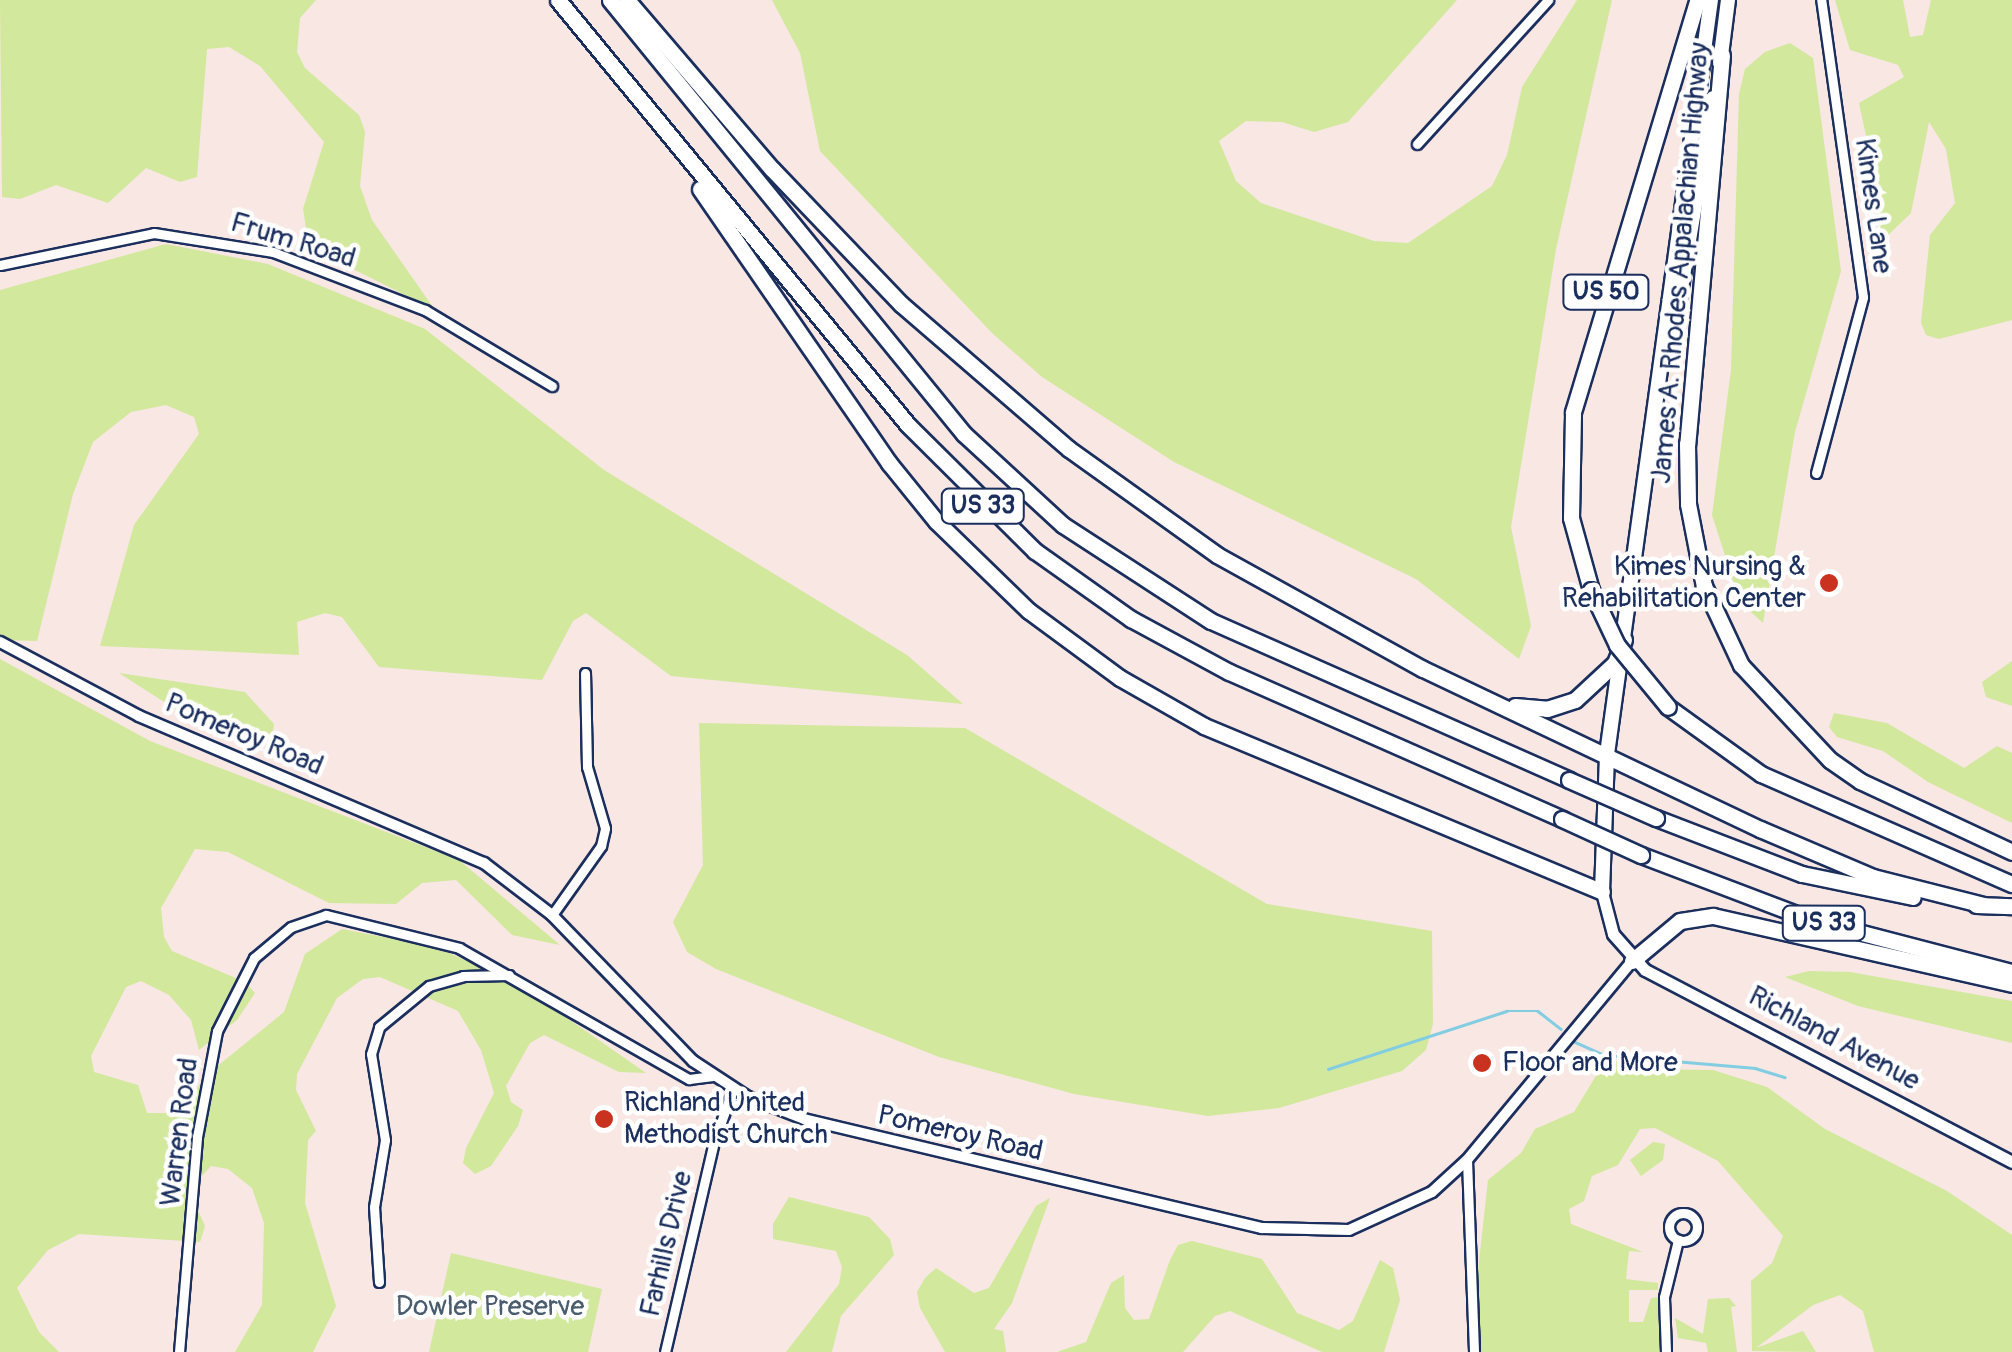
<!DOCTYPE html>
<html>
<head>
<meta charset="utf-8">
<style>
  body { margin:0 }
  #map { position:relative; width:2012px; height:1352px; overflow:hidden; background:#f8e7e2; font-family:Pangolin,sans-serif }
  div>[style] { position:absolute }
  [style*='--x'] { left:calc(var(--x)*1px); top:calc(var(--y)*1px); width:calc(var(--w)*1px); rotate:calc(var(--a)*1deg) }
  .green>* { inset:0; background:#d2e89d }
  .stream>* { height:2.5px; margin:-1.25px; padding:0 1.25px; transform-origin:1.25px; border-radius:1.25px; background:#82cde2 }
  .roads { filter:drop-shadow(2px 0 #1b2f5e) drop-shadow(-2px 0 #1b2f5e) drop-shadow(0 2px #1b2f5e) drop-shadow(0 -2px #1b2f5e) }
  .minor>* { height:9px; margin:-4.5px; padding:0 4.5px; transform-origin:4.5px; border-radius:4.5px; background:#fff }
  .minor>.ring { margin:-4.5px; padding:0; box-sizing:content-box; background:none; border:9px solid #fff; border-radius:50% }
  .tertiary>* { height:10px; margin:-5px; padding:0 5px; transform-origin:5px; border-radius:5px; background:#fff }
  .secondary>* { height:11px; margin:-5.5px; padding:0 5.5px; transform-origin:5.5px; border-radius:5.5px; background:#fff }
  .trunk>* { height:14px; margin:-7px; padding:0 7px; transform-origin:7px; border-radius:7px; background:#fff }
  .motorway>* { height:15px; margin:-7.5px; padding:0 7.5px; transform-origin:7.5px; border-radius:7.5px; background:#fff }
  .bridges { filter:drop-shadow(2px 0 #1b2f5e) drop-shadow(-2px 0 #1b2f5e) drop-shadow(0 2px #1b2f5e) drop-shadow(0 -2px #1b2f5e) }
  .motorway-bridge>* { height:15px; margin:-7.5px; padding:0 7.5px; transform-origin:7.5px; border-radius:7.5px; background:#fff }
  .dots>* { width:28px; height:28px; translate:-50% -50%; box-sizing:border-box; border:5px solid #fff; border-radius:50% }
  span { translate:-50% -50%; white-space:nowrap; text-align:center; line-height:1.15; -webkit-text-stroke:9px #fff; paint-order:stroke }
  .shield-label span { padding:2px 8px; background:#fff; border:2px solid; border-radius:8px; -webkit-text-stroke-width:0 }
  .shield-label { font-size:25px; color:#1b2f5e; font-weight:700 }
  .street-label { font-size:28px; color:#1b2f5e }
  .poi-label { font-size:28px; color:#1b2f5e }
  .right { translate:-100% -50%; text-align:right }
  .left { translate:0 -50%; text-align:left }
  .park-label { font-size:28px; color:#495d6e }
</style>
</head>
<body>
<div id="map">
  <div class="green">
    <i style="clip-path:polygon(0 0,316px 0,300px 18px,297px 52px,305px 68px,359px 115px,365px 132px,360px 186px,372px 220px,435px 310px,347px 266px,306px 228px,303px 209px,324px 142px,260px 66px,229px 47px,207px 49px,197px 177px,180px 182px,146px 168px,108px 203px,56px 185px,20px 199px,2px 197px)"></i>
    <i style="clip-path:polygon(772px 0,1457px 0,1348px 122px,1314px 132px,1282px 122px,1246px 121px,1219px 141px,1236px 181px,1261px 203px,1374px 241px,1408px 243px,1492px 186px,1507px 155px,1522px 87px,1577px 0,1612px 0,1556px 249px,1511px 527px,1531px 626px,1519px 659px,1416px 579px,1174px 462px,1042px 377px,992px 333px,820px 151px,800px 53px)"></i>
    <i style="clip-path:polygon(1835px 0,1903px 0,1910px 37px,1923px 35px,1931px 0,2012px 0,2012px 320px,1939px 339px,1926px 335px,1921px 323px,1930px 235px,1955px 203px,1946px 149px,1929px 122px,1911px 213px,1884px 239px,1871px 202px,1873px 169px,1859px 103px,1904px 77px,1898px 65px,1850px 50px)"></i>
    <i style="clip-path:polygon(1790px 43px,1813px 58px,1841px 271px,1795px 432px,1763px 623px,1740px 602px,1712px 515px,1731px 370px,1739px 94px,1745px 69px,1765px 52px)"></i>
    <i style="clip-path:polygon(166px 244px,268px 264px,425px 329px,604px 470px,907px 655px,963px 704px,671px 676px,586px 613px,573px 621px,542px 680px,379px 667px,342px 617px,325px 613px,297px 622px,299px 655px,100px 646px,134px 525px,199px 434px,194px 417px,166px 405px,131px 412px,93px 442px,73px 494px,37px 641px,0 640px,0 290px)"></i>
    <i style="clip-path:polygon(0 659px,150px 741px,459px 860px,560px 945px,512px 935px,456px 880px,422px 883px,396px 904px,329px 903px,228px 852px,195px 849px,161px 908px,164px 937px,172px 951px,245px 982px,255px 993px,237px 1020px,199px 1050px,191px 1020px,169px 995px,141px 981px,126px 987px,91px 1056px,94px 1072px,138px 1085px,147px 1113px,177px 1113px,209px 1073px,284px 1012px,305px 954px,342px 929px,435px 947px,514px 981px,646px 1073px,619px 1072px,544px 1035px,530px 1043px,506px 1086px,511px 1102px,523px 1110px,518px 1126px,491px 1166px,475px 1174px,463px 1163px,466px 1148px,494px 1093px,481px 1050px,458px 1011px,380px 977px,363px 979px,337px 998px,297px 1074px,296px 1090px,316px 1131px,308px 1140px,305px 1203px,336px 1306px,313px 1352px,235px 1352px,262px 1305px,264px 1223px,252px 1188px,228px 1169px,211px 1166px,189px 1190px,205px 1226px,200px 1242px,79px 1234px,48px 1250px,17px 1288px,39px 1332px,59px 1352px,0 1352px)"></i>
    <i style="clip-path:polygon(2012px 661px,2012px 706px,1986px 697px,1982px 682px)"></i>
    <i style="clip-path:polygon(119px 673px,245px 692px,274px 724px,272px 743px,200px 725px)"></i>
    <i style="clip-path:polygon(1834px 713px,1887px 723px,1964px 768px,1997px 746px,2012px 753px,2012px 823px,1928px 782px,1883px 751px,1837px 737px,1829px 727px)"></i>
    <i style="clip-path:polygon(699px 723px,965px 728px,1267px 904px,1432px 931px,1433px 1024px,1426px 1050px,1402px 1071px,1279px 1108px,1208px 1116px,1074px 1094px,939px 1057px,716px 969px,687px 952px,673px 922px,703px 865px)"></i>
    <i style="clip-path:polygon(1809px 971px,1850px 972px,2012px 1001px,2012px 1043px,1858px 1006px,1785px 977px)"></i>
    <i style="clip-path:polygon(1615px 1061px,1642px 1069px,1713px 1070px,1767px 1087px,1825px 1129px,1947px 1191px,2012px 1235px,2012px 1352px,1874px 1352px,1863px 1311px,1840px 1295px,1813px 1305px,1756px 1348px,1803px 1331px,1816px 1352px,1752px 1351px,1751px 1281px,1772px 1263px,1783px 1236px,1718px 1161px,1655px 1128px,1640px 1129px,1618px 1165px,1592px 1176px,1584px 1201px,1569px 1209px,1571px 1224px,1643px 1252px,1629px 1251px,1626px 1279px,1658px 1283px,1658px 1290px,1629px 1290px,1629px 1322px,1643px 1322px,1651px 1298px,1660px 1297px,1660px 1352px,1469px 1352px,1488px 1180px,1521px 1153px,1535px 1129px,1574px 1112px,1602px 1066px)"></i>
    <i style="clip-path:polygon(1653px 1142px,1665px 1144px,1663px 1160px,1641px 1176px,1630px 1160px)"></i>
    <i style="clip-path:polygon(789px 1197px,869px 1217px,890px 1239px,894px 1255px,841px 1316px,832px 1352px,786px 1352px,839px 1284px,842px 1267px,836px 1251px,773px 1239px,773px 1224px)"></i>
    <i style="clip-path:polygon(1050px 1198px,1012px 1303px,994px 1329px,1003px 1331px,1006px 1352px,945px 1352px,920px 1308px,917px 1292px,925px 1278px,936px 1268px,974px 1293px,989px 1288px,1036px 1206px)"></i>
    <i style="clip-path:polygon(1192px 1241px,1262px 1259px,1297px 1313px,1339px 1330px,1353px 1321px,1380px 1260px,1393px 1268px,1400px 1300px,1384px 1352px,1322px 1352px,1230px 1311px,1215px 1316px,1183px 1352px,1057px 1352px,1086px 1342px,1111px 1283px,1124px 1275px,1125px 1308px,1134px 1320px,1149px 1319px,1170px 1260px,1178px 1245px)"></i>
    <i style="clip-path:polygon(451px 1253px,602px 1289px,588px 1352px,429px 1352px)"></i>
    <i style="clip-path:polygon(1729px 1298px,1736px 1306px,1731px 1307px,1737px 1352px,1708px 1352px,1706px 1343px,1678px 1338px,1675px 1318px,1703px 1334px,1708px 1299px)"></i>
  </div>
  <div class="stream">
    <i style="--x:1575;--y:1042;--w:32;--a:24"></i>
    <i style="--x:1604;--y:1055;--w:152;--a:4.9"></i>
    <i style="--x:1755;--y:1068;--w:31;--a:17"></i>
    <i style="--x:1328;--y:1069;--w:188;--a:-18"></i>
    <i style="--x:1507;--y:1011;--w:31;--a:0"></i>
    <i style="--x:1538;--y:1011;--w:29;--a:38"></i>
  </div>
  <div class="roads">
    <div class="minor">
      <i style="--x:1417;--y:144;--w:195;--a:-47.7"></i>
      <i style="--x:0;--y:265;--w:157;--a:-11.7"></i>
      <i style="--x:154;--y:233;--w:121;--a:9.1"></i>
      <i style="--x:273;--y:252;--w:163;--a:20.9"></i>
      <i style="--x:425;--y:310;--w:148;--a:30.9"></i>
      <i style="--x:1816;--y:473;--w:182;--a:-75"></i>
      <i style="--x:1863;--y:297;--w:300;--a:-98"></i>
      <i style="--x:552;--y:915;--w:85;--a:-54.6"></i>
      <i style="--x:601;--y:846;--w:18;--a:-77"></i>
      <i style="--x:605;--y:828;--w:64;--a:-106.4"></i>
      <i style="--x:587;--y:767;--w:94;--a:-91.2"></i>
      <i style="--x:1467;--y:1160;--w:192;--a:87.9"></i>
      <i class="ring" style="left:1669px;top:1213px;width:19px;height:19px"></i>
      <i style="--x:379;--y:1282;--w:75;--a:-93.8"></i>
      <i style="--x:374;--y:1207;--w:68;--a:-80.7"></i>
      <i style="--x:385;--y:1140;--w:87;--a:-99.2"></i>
      <i style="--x:371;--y:1054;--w:28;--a:-73"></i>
      <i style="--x:379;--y:1027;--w:65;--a:-39.4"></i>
      <i style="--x:429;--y:986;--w:35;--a:-16"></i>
      <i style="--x:463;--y:976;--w:46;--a:-1.2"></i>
      <i style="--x:179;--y:1352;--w:216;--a:-85.2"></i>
      <i style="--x:197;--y:1137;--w:108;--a:-79.3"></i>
      <i style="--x:217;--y:1031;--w:82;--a:-63.1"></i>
      <i style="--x:254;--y:958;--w:48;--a:-40"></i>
      <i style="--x:291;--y:927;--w:37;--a:-19"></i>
      <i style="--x:326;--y:915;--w:137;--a:13.9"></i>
      <i style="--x:459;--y:948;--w:265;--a:29.7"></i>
      <i style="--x:689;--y:1079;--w:24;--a:-7"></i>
      <i style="--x:665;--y:1352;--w:216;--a:-76.9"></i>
      <i style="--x:714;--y:1142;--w:56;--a:-70.3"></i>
      <i style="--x:1666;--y:1352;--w:55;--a:-92.1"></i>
      <i style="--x:1664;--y:1297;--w:59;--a:-76.2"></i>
    </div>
    <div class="tertiary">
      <i style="--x:0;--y:642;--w:157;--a:28"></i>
      <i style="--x:139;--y:716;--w:375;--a:23.1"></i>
      <i style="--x:484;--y:863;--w:86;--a:37.4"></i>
      <i style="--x:552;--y:915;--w:203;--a:46"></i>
      <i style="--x:693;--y:1061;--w:66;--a:33.2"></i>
      <i style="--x:748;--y:1097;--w:60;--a:21.4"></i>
      <i style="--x:804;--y:1119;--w:471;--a:13.4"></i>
      <i style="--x:1262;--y:1228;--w:87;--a:1.3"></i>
      <i style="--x:1349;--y:1230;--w:91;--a:-24.6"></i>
      <i style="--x:1432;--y:1192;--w:47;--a:-42.4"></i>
      <i style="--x:1467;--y:1160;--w:259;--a:-50.3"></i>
    </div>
    <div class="secondary">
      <i style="--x:1602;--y:892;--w:43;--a:75.3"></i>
      <i style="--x:1613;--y:934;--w:48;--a:48.4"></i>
      <i style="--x:1645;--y:970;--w:414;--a:27.6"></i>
    </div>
    <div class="trunk">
      <i style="--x:1720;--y:63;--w:64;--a:-82.8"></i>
      <i style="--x:1675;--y:323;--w:228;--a:-80.4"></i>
      <i style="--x:1602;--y:892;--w:138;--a:-87.9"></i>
      <i style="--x:1607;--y:754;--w:761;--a:-82.15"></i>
    </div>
    <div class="motorway">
      <i style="--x:558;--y:0;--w:551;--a:50.53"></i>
      <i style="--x:908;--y:425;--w:179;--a:44.8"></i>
      <i style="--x:1035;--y:551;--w:118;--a:35.3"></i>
      <i style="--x:1131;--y:619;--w:111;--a:28.4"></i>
      <i style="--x:1229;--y:672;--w:364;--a:23.8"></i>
      <i style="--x:610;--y:0;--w:560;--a:50.8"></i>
      <i style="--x:964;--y:434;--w:134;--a:42.6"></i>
      <i style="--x:1063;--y:525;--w:176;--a:33"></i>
      <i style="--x:1211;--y:621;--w:392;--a:23.9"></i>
      <i style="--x:627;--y:0;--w:223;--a:49.4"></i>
      <i style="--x:772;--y:169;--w:187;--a:46.3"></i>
      <i style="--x:901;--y:304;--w:222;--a:40.8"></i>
      <i style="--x:1069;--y:449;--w:182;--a:35.6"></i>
      <i style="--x:1217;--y:555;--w:235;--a:29"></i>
      <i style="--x:1423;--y:669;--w:373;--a:25.4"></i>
      <i style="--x:1760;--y:829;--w:123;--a:23"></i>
      <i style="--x:1873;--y:877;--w:114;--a:14.2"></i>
      <i style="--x:1722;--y:55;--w:391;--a:95.1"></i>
      <i style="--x:1687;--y:444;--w:60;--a:89"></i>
      <i style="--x:1688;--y:504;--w:84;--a:79"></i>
      <i style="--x:1704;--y:586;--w:87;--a:64.9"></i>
      <i style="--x:1741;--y:665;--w:130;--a:46.9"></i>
      <i style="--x:1830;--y:760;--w:37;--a:35"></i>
      <i style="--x:1860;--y:781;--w:168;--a:25"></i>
      <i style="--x:700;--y:189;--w:333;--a:55.4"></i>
      <i style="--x:889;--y:463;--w:75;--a:51"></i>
      <i style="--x:936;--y:521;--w:129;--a:44.1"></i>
      <i style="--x:1029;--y:611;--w:113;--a:36.4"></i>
      <i style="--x:1120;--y:678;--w:97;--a:29.7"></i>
      <i style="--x:1204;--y:726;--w:431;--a:22.6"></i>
      <i style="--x:1591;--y:590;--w:75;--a:-105.5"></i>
      <i style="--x:1571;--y:518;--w:106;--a:-88.9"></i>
      <i style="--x:1573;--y:412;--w:430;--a:-73.2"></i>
      <i style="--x:1515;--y:706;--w:32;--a:5"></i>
      <i style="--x:1547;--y:709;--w:29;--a:-18"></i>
      <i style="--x:1575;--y:700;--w:54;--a:-42.8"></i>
      <i style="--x:1615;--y:663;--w:25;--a:-69"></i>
      <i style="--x:1668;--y:707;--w:115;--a:35.8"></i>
      <i style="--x:1761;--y:774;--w:274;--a:23.7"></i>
      <i style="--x:1656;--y:818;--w:156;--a:21"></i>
      <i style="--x:1802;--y:874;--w:113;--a:11.7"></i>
      <i style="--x:1641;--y:855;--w:183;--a:20.8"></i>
      <i style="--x:1812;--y:920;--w:207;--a:14.6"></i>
      <i style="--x:1976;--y:905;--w:36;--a:2"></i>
      <i style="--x:1632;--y:961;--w:62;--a:-39.8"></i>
      <i style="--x:1680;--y:921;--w:33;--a:-9"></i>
      <i style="--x:1713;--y:916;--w:307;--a:12.8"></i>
    </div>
  </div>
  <div class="bridges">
    <div class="motorway-bridge">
      <i style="--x:1591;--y:590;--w:61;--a:64.7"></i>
      <i style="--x:1617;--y:645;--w:80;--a:50.6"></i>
      <i style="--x:1569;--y:780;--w:95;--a:23.6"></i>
      <i style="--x:1562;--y:819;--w:87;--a:24.5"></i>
    </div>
  </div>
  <div class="dots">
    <i style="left:1829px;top:583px;background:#c8321e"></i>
    <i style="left:1482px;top:1063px;background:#c8321e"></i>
    <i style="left:604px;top:1119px;background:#c8321e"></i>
  </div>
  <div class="shield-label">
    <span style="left:1606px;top:292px">US 50</span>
    <span style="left:983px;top:506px">US 33</span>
    <span style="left:1824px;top:923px">US 33</span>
  </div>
  <div class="street-label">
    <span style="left:1873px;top:206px;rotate:82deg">Kimes Lane</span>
    <span style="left:293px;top:241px;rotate:17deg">Frum Road</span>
    <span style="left:1681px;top:263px;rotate:-85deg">James A. Rhodes Appalachian Highway</span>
    <span style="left:244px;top:735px;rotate:23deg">Pomeroy Road</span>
    <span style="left:1834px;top:1039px;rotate:28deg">Richland Avenue</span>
    <span style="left:180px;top:1132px;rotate:-83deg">Warren Road</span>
    <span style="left:960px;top:1134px;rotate:13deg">Pomeroy Road</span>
    <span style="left:667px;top:1244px;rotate:-77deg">Farhills Drive</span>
  </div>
  <div class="poi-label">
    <span class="right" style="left:1806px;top:583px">Kimes Nursing &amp;<br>Rehabilitation Center</span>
    <span class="left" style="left:1502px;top:1063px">Floor and More</span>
    <span class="left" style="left:624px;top:1119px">Richland United<br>Methodist Church</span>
  </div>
  <div class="park-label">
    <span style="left:490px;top:1307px">Dowler Preserve</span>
  </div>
</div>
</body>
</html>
